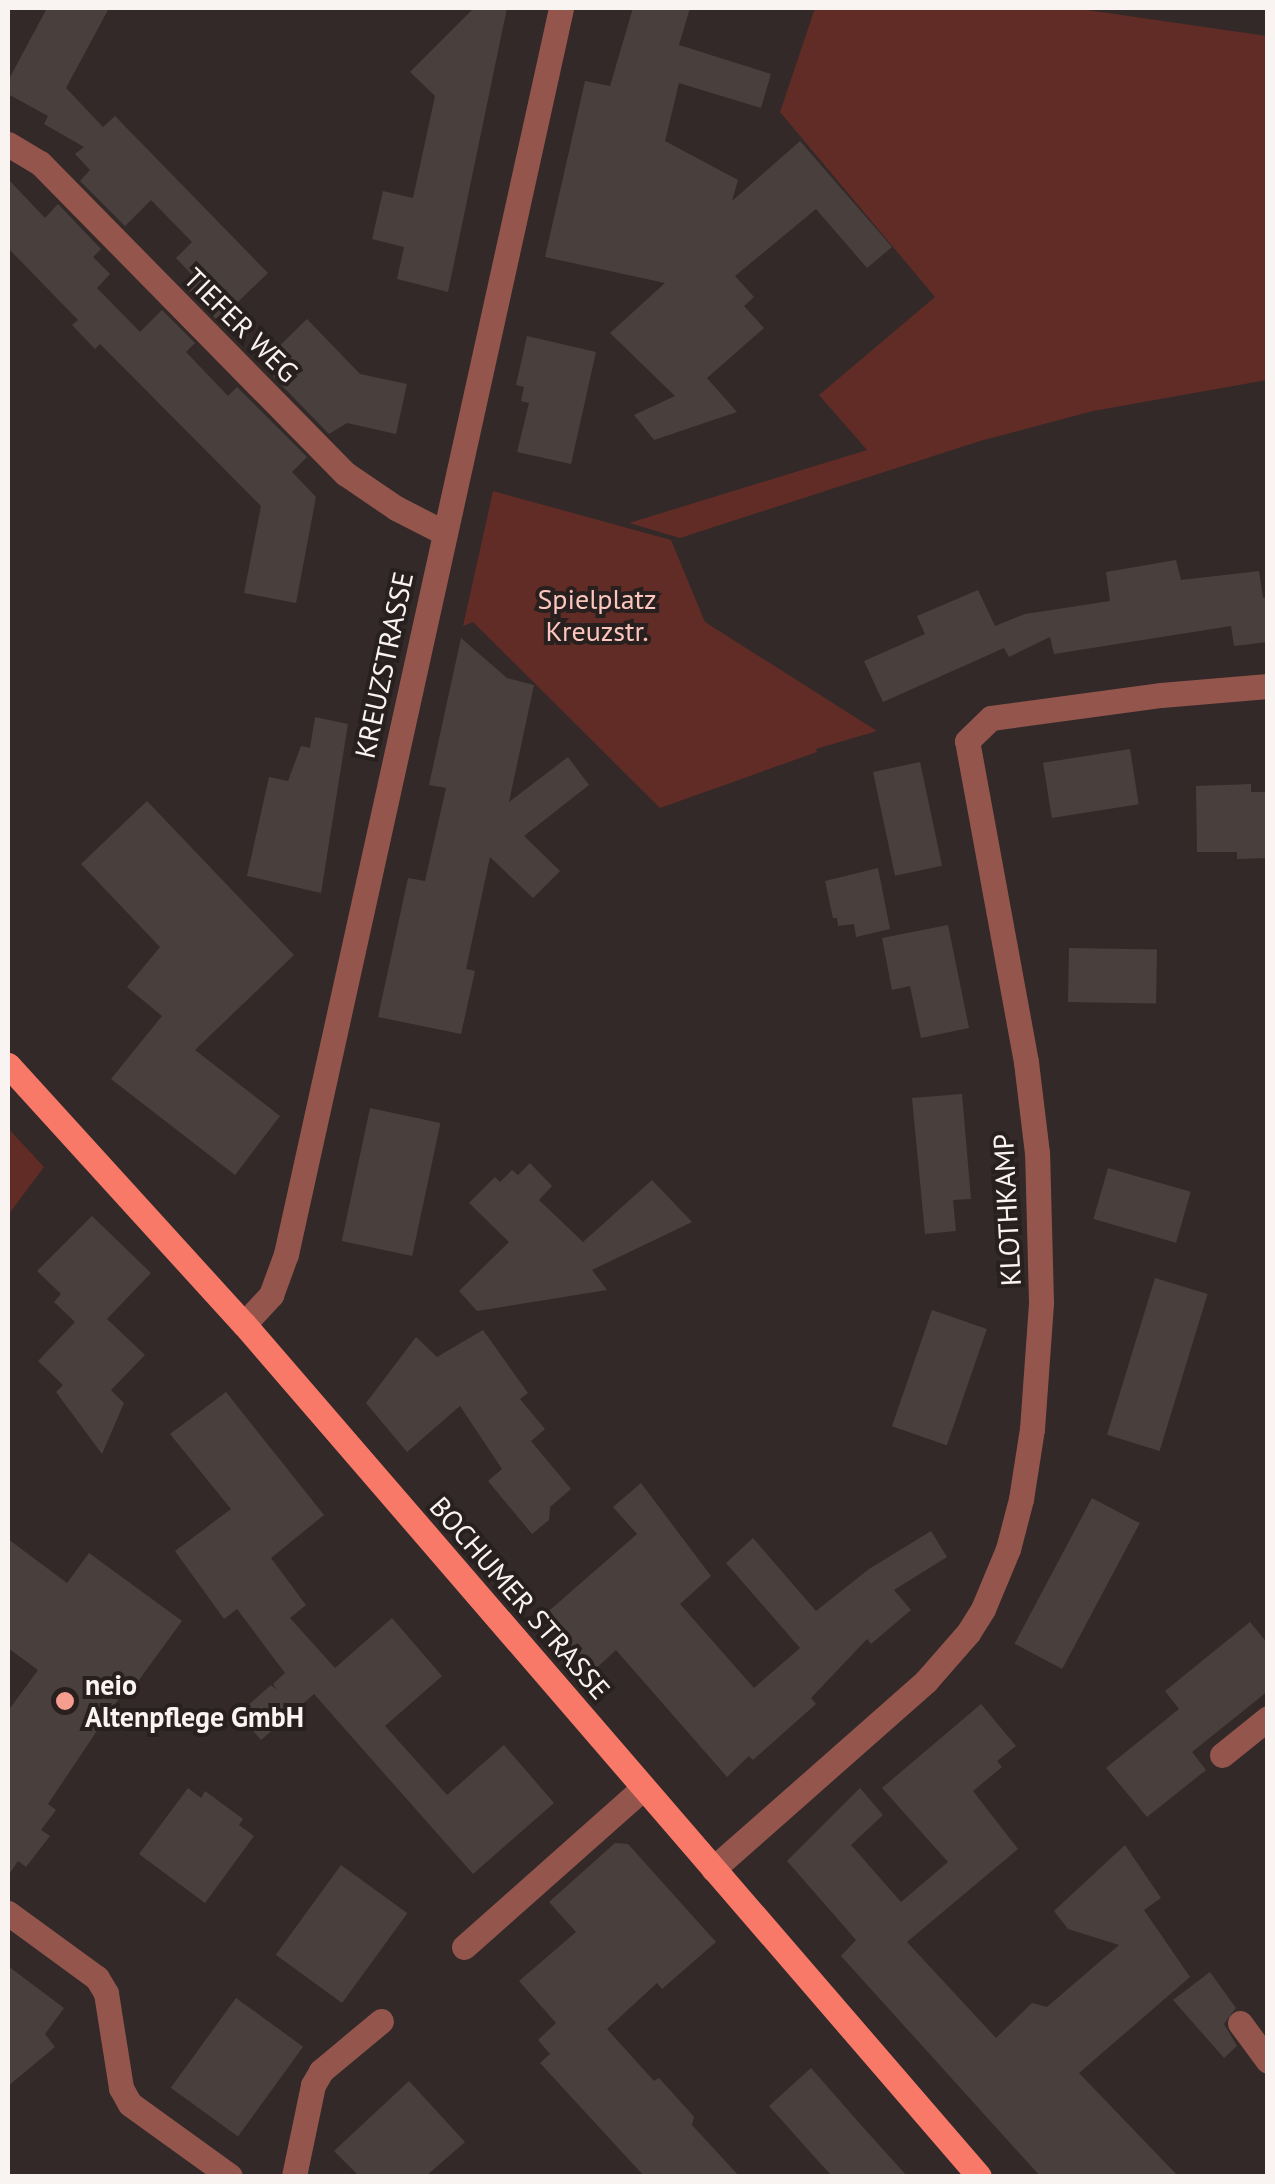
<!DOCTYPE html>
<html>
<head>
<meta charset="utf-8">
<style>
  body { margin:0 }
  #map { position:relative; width:1275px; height:2184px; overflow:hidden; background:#322928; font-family:"PT Sans",sans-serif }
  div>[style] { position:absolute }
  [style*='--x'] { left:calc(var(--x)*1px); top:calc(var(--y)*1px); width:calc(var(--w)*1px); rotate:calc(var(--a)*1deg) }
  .green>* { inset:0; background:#612c25 }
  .building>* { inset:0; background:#49403e; transform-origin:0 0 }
  .minor>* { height:25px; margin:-12.5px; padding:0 12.5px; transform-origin:12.5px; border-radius:12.5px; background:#93554c }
  .major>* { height:25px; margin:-12.5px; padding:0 12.5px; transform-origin:12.5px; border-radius:12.5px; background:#f97969 }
  .dots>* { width:28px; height:28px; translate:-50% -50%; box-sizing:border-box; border:5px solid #28201e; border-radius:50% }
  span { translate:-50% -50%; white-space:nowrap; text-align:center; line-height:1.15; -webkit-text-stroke:8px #28201e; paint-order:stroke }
  .street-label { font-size:28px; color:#f9f3f2 }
  .park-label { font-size:28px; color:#fbc6bd }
  .poi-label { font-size:28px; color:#f9f3f2; font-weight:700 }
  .left { translate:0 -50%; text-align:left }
  .frame { position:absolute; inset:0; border:10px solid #f9f3f2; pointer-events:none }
</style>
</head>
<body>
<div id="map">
  <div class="green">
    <i style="clip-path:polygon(815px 8px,1073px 8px,1267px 36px,1267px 380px,1093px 411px,980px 441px,680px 538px,629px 523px,867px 450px,819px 395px,935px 297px,780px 112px)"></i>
    <i style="clip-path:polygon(493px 491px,671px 540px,705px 622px,877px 731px,816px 749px,817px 752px,660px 808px,473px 622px,463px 626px)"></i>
    <i style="clip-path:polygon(8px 1128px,44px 1167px,8px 1215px)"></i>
  </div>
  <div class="building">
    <i style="clip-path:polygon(47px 8px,109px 8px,66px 88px,103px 127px,115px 116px,268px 273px,218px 321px,186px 288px,196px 279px,176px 258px,192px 242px,151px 200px,125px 226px,80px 181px,90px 170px,75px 154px,84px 147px,44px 124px,48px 116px,8px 94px,8px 81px)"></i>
    <i style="clip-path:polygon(474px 8px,507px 8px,448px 292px,397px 279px,404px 247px,372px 239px,383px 191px,413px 198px,435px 96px,410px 72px)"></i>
    <i style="clip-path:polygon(633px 8px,690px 8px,679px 45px,771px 74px,761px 108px,679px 83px,665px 141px,738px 180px,732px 201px,800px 141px,892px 247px,867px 268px,816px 209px,735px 276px,754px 297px,744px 306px,764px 328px,707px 378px,737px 412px,654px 440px,634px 415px,675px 396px,610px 333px,665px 283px,545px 257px,585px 81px,610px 86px)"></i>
    <i style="clip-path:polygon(8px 179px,45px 218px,58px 204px,101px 249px,93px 257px,110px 274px,97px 288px,140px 332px,162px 310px,195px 343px,186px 352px,228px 396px,237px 387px,307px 457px,292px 472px,316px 497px,296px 603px,244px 593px,261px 506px,100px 344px,95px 349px,72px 325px,78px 320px,8px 248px)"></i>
    <i style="clip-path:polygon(307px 319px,360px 374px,407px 384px,396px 434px,347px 423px,329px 434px,261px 364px)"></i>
    <i style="clip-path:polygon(527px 336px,596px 352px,571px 464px,517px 452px,529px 403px,521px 401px,524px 387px,516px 385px)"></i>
    <i style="clip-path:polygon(1176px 560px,1181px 580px,1259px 571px,1263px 598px,1268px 598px,1268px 642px,1234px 646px,1231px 626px,1054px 654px,1050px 637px,1009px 657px,1004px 648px,883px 702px,864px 661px,925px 634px,917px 616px,978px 590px,995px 626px,1025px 614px,1110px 601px,1106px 572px)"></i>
    <i style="clip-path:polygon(461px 638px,507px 678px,534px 685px,509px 802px,568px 757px,589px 785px,524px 836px,560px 871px,533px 898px,490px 857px,466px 969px,475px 971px,461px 1034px,378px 1017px,408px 878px,425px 881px,446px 788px,429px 785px)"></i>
    <i style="clip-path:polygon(315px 717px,348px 724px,321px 893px,247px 876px,269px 777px,288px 781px,301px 746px,310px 748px)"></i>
    <i style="left:1130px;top:749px;width:56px;height:88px;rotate:81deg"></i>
    <i style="left:920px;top:762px;width:106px;height:48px;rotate:78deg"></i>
    <i style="clip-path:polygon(1251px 784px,1251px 792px,1268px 792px,1268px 858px,1237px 859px,1237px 852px,1197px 852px,1196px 786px)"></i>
    <i style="clip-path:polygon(147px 801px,294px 955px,195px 1050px,280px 1116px,235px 1175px,111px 1079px,162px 1016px,127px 987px,160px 947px,81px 864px)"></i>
    <i style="clip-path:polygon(878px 868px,890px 929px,856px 937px,854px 924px,838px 926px,837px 918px,833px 918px,825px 881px)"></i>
    <i style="clip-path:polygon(948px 925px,969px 1028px,921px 1038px,910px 986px,892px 990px,882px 938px)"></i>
    <i style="left:1069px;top:948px;width:88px;height:54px;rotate:1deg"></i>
    <i style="clip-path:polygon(962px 1094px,971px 1199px,953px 1200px,956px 1231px,925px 1234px,912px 1098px)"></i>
    <i style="left:370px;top:1108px;width:72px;height:136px;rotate:12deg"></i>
    <i style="clip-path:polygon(530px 1163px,552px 1186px,539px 1200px,583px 1242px,652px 1180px,692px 1222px,592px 1270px,607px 1290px,477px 1311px,459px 1291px,509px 1242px,469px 1203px,495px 1177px,500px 1182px,512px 1170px,518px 1175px)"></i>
    <i style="left:1108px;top:1168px;width:86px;height:53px;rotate:16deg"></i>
    <i style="clip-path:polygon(92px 1216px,151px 1273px,107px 1319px,145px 1355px,111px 1390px,124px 1403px,102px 1454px,56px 1392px,63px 1385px,38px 1361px,75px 1322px,54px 1302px,61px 1294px,37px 1271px)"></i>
    <i style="left:1155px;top:1278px;width:55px;height:164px;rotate:17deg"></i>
    <i style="left:932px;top:1310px;width:58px;height:123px;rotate:19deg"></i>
    <i style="clip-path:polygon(483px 1330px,528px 1393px,520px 1399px,545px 1429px,531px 1441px,571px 1489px,550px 1507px,549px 1520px,532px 1534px,488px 1481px,502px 1469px,460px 1406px,407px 1452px,366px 1403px,416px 1337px,437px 1357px)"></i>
    <i style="clip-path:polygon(226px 1392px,324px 1515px,271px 1558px,306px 1605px,290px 1618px,335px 1668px,392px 1618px,442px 1676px,385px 1726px,447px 1795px,504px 1745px,554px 1803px,473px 1874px,314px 1694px,261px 1740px,238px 1714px,271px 1685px,277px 1690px,273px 1684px,285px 1673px,237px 1609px,224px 1619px,175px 1551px,231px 1509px,170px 1434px)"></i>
    <i style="clip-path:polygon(641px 1483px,711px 1576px,680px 1604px,754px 1688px,800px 1648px,726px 1563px,753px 1538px,816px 1611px,869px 1569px,931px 1531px,947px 1557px,894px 1590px,911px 1610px,871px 1644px,867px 1639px,811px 1698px,816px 1704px,753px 1760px,749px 1756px,727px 1777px,616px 1650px,591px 1673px,542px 1617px,637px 1534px,613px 1507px)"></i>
    <i style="left:1092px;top:1498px;width:54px;height:165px;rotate:28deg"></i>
    <i style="clip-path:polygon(8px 1539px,67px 1583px,89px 1553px,182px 1621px,128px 1695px,123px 1692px,48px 1804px,56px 1810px,41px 1830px,50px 1836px,26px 1867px,18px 1861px,8px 1876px,8px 1711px,38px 1670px,8px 1648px)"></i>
    <i style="clip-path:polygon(1250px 1622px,1268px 1644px,1268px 1691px,1192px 1752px,1206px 1770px,1147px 1817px,1106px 1768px,1179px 1709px,1165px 1691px)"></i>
    <i style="clip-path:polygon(981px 1704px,1016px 1746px,997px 1761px,1002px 1767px,973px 1791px,1018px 1849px,907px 1942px,996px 2038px,1032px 2003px,1047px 2007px,1119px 1945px,1068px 1929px,1054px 1911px,1125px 1845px,1161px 1898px,1144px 1910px,1190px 1977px,1079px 2073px,1178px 2176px,1040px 2176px,841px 1956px,856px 1940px,787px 1861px,860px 1788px,883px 1815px,851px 1845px,901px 1902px,948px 1862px,882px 1788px)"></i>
    <i style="clip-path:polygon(188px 1788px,201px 1798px,205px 1791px,243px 1819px,239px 1825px,254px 1836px,205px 1903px,139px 1854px)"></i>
    <i style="clip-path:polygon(615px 1843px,628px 1844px,716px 1942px,662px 1989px,657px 1983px,607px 2029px,654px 2081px,659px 2078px,688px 2110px,694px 2117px,692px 2125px,739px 2176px,644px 2176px,540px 2063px,550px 2054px,538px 2040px,556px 2023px,519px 1981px,576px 1932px,549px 1902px)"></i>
    <i style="left:341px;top:1865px;width:82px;height:111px;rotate:36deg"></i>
    <i style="clip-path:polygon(8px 1966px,64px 2008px,45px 2034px,55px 2047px,8px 2086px)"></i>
    <i style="clip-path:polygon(1210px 1972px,1236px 2008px,1224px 2024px,1237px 2046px,1224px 2058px,1173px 2000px)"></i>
    <i style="left:236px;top:1998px;width:83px;height:111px;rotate:36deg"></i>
    <i style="clip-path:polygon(811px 2068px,861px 2125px,907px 2176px,832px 2176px,819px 2162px,769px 2106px)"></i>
    <i style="clip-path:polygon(409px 2081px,465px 2142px,426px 2176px,359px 2176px,334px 2151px)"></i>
  </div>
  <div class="minor">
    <i style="--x:8;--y:144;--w:37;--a:31"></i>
    <i style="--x:40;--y:163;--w:436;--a:45.5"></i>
    <i style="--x:346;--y:474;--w:60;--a:34.2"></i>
    <i style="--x:396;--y:508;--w:53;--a:27.1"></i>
    <i style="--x:244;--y:1324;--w:40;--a:-47"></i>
    <i style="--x:271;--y:1295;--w:44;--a:-69.9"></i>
    <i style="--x:286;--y:1254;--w:1276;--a:-77.55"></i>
    <i style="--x:1222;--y:1755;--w:59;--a:-38.8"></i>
    <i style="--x:713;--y:1869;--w:284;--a:-41.4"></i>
    <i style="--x:926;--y:1681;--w:64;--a:-48.8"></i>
    <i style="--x:968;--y:1633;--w:28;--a:-58"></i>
    <i style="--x:983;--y:1609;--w:65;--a:-67.4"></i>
    <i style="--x:1008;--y:1549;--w:52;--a:-75.4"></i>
    <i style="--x:1021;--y:1499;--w:71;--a:-81.1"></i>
    <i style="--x:1032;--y:1429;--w:127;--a:-85.9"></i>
    <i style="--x:1041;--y:1302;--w:149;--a:-91.5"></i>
    <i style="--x:1037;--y:1153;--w:92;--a:-96.9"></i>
    <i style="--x:1026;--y:1062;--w:326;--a:-100.4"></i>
    <i style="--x:967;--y:741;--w:33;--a:-44"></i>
    <i style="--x:991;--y:718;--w:172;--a:-7.7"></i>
    <i style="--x:1161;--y:695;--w:107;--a:-4.8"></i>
    <i style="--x:8;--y:1913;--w:110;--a:36.1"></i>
    <i style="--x:97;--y:1978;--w:17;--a:59"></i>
    <i style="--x:106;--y:1993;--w:96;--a:81"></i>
    <i style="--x:121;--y:2088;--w:18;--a:61"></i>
    <i style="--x:130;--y:2104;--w:123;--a:35.8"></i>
    <i style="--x:464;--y:1947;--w:239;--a:-41.6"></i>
    <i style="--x:1240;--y:2023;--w:47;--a:53.6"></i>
    <i style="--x:294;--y:2176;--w:93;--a:-78.2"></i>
    <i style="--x:313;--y:2085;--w:16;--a:-60"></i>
    <i style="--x:321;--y:2071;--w:78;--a:-39.8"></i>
  </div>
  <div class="major">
    <i style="--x:8;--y:1065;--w:350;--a:47.7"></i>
    <i style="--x:244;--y:1324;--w:1125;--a:49.22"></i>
  </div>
  <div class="dots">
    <i style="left:65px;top:1701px;background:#f59d8f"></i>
  </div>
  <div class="street-label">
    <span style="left:241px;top:325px;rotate:45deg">TIEFER WEG</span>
    <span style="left:384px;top:665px;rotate:-78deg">KREUZSTRASSE</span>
    <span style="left:1007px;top:1210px;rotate:-93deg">KLOTHKAMP</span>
    <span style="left:520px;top:1598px;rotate:49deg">BOCHUMER STRASSE</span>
  </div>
  <div class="park-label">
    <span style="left:597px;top:615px">Spielplatz<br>Kreuzstr.</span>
  </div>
  <div class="poi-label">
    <span class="left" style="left:85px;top:1701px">neio<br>Altenpflege GmbH</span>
  </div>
  <div class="frame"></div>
</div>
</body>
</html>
